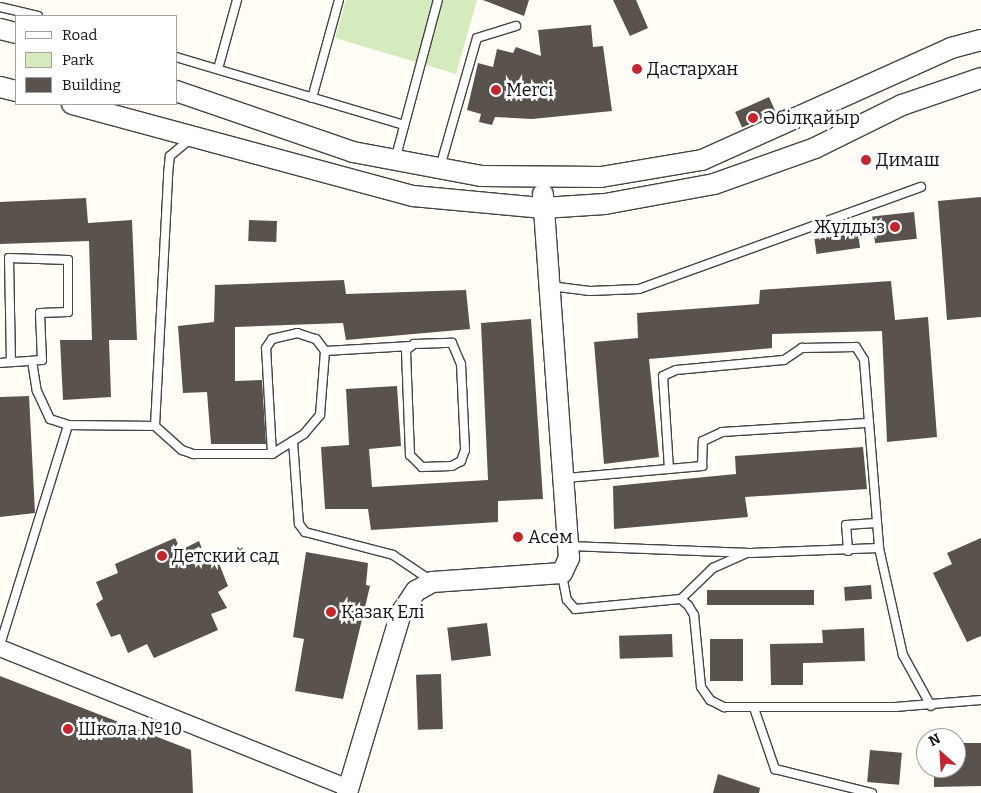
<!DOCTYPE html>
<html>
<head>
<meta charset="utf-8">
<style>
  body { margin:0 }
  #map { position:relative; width:981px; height:793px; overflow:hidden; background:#fffdf5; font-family:Bitter,serif }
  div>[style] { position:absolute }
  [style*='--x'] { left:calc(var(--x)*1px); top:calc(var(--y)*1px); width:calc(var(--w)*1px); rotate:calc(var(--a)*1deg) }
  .green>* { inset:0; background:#d5ebbd }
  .building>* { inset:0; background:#5a524d; transform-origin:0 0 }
  .roads { filter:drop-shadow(1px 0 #444) drop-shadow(-1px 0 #444) drop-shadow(0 1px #444) drop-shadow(0 -1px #444) }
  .service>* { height:8px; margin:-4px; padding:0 4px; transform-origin:4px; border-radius:4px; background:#fff }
  .minor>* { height:16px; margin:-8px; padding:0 8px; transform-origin:8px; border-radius:8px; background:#fff }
  .tertiary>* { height:20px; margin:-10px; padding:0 10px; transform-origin:10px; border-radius:10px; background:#fff }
  .dots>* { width:14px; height:14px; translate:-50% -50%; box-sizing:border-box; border:2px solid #fff; border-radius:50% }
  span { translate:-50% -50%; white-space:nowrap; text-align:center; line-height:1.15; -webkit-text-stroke:5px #fff; paint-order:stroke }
  .poi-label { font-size:18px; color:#111 }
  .left { translate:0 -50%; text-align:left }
  .right { translate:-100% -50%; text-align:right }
  .legend { position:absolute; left:15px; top:15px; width:162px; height:90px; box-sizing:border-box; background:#fff; border:1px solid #a0a0a0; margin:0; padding:6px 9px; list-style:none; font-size:15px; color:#111 }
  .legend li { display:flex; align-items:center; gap:10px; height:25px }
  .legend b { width:25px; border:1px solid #a0a0a0 }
  .north { position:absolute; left:916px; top:728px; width:50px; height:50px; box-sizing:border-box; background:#fff; border:1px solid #a0a0a0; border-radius:50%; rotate:334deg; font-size:14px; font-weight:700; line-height:20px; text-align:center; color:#111 }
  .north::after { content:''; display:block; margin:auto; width:18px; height:22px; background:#c4262e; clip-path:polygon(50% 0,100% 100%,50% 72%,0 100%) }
</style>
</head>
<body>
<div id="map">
  <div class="green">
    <i style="clip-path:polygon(346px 0,477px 0,456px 74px,335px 38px)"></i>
  </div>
  <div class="building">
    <i style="clip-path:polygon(483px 0,529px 0,524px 16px)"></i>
    <i style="clip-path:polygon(613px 0,636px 0,648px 28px,630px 36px)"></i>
    <i style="clip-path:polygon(591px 25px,593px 47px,603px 46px,612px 111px,532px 119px,495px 117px,492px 125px,479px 122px,481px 114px,467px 110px,478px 63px,493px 67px,497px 49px,513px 53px,516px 47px,541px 56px,538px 30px)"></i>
    <i style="left:769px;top:97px;width:17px;height:37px;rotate:66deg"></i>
    <i style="clip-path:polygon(981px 197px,981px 317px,947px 320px,938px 201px)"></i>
    <i style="clip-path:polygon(86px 198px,88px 223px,132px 220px,137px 340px,109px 340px,111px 397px,63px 400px,60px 340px,92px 340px,89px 241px,0 244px,0 202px)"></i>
    <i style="left:914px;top:212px;width:27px;height:42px;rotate:84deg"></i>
    <i style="left:249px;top:220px;width:28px;height:21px;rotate:2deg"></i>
    <i style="left:858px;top:233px;width:15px;height:44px;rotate:82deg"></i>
    <i style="clip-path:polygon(344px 280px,346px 294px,466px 290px,470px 329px,346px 340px,343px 323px,235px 327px,235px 381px,262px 380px,266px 444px,211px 444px,207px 392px,183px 393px,178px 326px,214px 322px,215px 285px)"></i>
    <i style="clip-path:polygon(891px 281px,895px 320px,928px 317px,937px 437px,887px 442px,882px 331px,772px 334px,772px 348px,649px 359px,659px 457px,604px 464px,594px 342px,638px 338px,637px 313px,759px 304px,760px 290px)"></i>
    <i style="clip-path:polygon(531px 319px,543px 499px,498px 501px,498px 522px,371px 530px,368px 509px,325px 509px,321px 447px,349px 445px,346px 389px,397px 386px,401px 446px,369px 449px,372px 487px,488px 480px,481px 323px)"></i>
    <i style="clip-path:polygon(29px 396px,35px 513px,0 517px,0 397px)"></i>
    <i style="clip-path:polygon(863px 447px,867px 489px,745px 497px,748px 517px,614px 529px,613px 486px,736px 474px,735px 456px)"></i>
    <i style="clip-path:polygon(175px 538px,181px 550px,199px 541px,206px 559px,216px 556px,228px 586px,218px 592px,227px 608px,211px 614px,218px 630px,154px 658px,147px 644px,128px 653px,120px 634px,111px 637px,96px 604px,103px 599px,96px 582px,118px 573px,115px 564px)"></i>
    <i style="clip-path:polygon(981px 538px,981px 636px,967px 642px,933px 573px,952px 564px,947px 553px)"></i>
    <i style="clip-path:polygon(306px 552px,368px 563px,366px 585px,370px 586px,343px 699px,295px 691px,304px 639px,293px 637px)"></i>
    <i style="left:871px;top:585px;width:14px;height:27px;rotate:86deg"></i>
    <i style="left:814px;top:590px;width:15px;height:107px;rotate:90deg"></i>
    <i style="left:487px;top:623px;width:33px;height:40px;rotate:83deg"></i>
    <i style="clip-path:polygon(864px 628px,865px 661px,803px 663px,803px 685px,771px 685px,770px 644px,823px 643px,822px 630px)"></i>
    <i style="left:672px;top:634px;width:23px;height:53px;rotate:88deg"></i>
    <i style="left:710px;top:639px;width:33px;height:42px"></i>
    <i style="left:441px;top:674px;width:55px;height:25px;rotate:88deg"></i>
    <i style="clip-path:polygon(0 676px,191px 750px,193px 793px,0 793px)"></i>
    <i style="clip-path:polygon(956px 743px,981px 743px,981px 786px,934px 787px,934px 768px,956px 768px)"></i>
    <i style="left:870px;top:750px;width:32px;height:32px;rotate:5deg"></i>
    <i style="clip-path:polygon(718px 774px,760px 788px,759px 793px,713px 793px)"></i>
  </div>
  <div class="roads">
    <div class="service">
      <i style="--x:0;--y:7;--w:39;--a:13"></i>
      <i style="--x:176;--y:57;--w:238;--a:16.6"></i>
      <i style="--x:218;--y:69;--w:72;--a:-74.6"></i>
      <i style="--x:312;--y:98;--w:102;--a:-74.6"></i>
      <i style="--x:395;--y:160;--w:166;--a:-75"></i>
      <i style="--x:440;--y:167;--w:134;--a:-74"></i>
      <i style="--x:477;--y:38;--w:41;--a:-17.1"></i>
      <i style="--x:9;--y:258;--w:59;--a:1.9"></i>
      <i style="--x:68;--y:260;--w:52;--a:90"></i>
      <i style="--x:68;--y:312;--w:28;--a:178"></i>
      <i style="--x:40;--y:313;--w:47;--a:87.6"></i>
      <i style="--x:42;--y:360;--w:31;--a:176"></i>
      <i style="--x:11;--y:362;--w:104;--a:-91.1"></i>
      <i style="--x:550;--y:286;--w:40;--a:7.1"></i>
      <i style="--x:590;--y:291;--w:49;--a:-2.3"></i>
      <i style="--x:639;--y:289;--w:300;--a:-19.9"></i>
      <i style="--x:452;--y:343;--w:23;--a:67"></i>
      <i style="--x:461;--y:364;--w:86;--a:87.3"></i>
      <i style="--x:465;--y:450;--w:12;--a:110"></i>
      <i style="--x:461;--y:461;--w:10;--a:151"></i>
      <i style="--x:452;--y:466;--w:30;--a:178"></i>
      <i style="--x:422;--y:467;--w:17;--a:-135"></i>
      <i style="--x:410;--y:455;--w:105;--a:-92.2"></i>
      <i style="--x:406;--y:350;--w:10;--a:-37"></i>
      <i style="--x:414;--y:344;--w:38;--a:-2"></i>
      <i style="--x:32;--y:361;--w:30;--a:81"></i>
      <i style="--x:37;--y:391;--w:31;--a:65"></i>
      <i style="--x:50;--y:419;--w:19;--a:18"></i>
      <i style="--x:68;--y:425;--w:87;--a:0.7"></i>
      <i style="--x:155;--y:426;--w:252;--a:-87"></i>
      <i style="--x:168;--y:174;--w:18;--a:-84"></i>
      <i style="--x:170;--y:156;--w:25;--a:-40"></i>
      <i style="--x:0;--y:363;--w:11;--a:-5"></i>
      <i style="--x:155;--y:426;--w:36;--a:42"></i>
      <i style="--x:182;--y:450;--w:12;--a:20"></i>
      <i style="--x:193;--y:454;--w:79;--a:0"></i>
      <i style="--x:272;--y:454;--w:106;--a:-93.2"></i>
      <i style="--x:266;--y:348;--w:11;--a:-56"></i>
      <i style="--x:272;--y:339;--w:26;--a:-13"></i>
      <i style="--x:297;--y:333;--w:20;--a:18"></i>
      <i style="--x:316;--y:339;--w:15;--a:53"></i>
      <i style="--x:325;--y:351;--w:86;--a:-3.3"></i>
      <i style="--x:293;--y:441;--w:83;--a:85.9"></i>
      <i style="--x:299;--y:524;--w:10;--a:53"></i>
      <i style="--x:305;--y:532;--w:91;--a:14.6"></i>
      <i style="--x:393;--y:555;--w:45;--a:34"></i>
      <i style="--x:272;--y:454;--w:38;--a:-32"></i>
      <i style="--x:304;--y:434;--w:25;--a:-50"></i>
      <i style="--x:320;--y:415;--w:64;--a:-85.5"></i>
      <i style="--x:669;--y:469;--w:93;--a:-93.7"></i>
      <i style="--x:663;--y:376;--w:14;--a:-25"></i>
      <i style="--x:676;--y:370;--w:108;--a:-5.3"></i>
      <i style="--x:784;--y:360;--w:22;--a:-34"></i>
      <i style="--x:802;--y:348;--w:54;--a:-1.1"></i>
      <i style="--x:856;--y:347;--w:15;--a:58"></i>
      <i style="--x:864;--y:360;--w:189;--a:85.4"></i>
      <i style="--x:879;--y:548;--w:110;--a:77.4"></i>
      <i style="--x:903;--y:655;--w:58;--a:61.2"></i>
      <i style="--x:566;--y:478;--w:137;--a:-5"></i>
      <i style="--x:702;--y:466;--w:25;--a:-88"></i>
      <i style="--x:703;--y:441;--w:21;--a:-25"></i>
      <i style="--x:722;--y:432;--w:144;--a:-3.6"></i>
      <i style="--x:569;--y:546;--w:181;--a:2.2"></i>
      <i style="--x:750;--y:553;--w:129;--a:-2.2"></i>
      <i style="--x:848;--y:551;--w:26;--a:-94"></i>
      <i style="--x:846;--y:525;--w:30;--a:-4"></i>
      <i style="--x:562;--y:575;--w:25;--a:79"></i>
      <i style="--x:567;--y:600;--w:12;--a:48"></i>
      <i style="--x:575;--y:609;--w:106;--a:-5.4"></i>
      <i style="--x:681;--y:599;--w:9;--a:41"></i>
      <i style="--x:688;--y:605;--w:12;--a:59"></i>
      <i style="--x:694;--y:615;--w:72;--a:84.4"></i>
      <i style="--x:701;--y:687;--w:16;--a:55"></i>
      <i style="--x:710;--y:700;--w:16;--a:27"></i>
      <i style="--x:724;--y:707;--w:171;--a:0"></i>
      <i style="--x:895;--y:707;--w:86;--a:-4.7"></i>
      <i style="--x:681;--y:599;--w:45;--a:-44.1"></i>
      <i style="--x:713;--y:568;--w:35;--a:-24"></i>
      <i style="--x:0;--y:645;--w:230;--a:-72.8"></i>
      <i style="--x:754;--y:708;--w:65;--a:71"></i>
      <i style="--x:775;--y:769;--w:100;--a:13.9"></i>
    </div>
    <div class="minor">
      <i style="--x:0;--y:648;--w:376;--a:21.9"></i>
    </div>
    <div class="tertiary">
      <i style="--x:0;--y:29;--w:16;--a:14"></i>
      <i style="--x:0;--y:87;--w:16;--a:14"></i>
      <i style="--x:176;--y:91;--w:187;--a:19"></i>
      <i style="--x:353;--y:152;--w:130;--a:10.6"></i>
      <i style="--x:481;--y:176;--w:120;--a:0.5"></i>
      <i style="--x:601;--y:177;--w:102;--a:-9.6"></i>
      <i style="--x:702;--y:160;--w:273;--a:-24.2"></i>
      <i style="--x:951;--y:48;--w:31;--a:-15"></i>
      <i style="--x:72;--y:104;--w:353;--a:15.1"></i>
      <i style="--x:413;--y:196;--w:131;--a:5.3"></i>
      <i style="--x:543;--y:208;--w:62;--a:-3.7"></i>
      <i style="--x:605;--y:204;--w:111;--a:-10.4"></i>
      <i style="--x:714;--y:184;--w:107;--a:-19.6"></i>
      <i style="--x:815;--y:148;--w:97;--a:-26.3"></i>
      <i style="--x:902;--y:105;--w:83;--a:-18.9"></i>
      <i style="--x:347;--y:793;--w:188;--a:-73.3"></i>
      <i style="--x:401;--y:613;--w:27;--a:-56"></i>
      <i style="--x:416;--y:591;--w:18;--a:-29"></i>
      <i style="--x:432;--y:582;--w:130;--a:-4"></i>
      <i style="--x:562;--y:573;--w:17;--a:-65"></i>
      <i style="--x:569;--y:558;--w:365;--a:-94.1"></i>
    </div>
  </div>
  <div class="dots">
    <i style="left:637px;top:69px;background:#c4262e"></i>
    <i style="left:496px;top:90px;background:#c4262e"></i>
    <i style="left:753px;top:118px;background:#c4262e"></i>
    <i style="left:866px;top:160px;background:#c4262e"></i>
    <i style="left:895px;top:227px;background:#c4262e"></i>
    <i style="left:518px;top:537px;background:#c4262e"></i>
    <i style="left:162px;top:556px;background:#c4262e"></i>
    <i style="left:331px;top:612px;background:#c4262e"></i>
    <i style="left:68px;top:729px;background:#c4262e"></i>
  </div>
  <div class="poi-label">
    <span class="left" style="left:647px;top:69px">Дастархан</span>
    <span class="left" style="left:506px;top:90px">Merci</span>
    <span class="left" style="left:763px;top:118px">Әбілқайыр</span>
    <span class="left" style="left:876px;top:160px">Димаш</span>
    <span class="right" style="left:885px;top:227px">Жұлдыз</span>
    <span class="left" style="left:528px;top:537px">Асем</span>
    <span class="left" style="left:172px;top:556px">Детский сад</span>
    <span class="left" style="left:341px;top:612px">Қазақ Елі</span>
    <span class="left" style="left:78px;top:729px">Школа №10</span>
  </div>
  <ul class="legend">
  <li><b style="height:6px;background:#fff"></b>Road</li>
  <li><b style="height:14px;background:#d5ebbd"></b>Park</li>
  <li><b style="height:14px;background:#5a524d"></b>Building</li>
  </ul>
  <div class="north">N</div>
</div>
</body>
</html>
